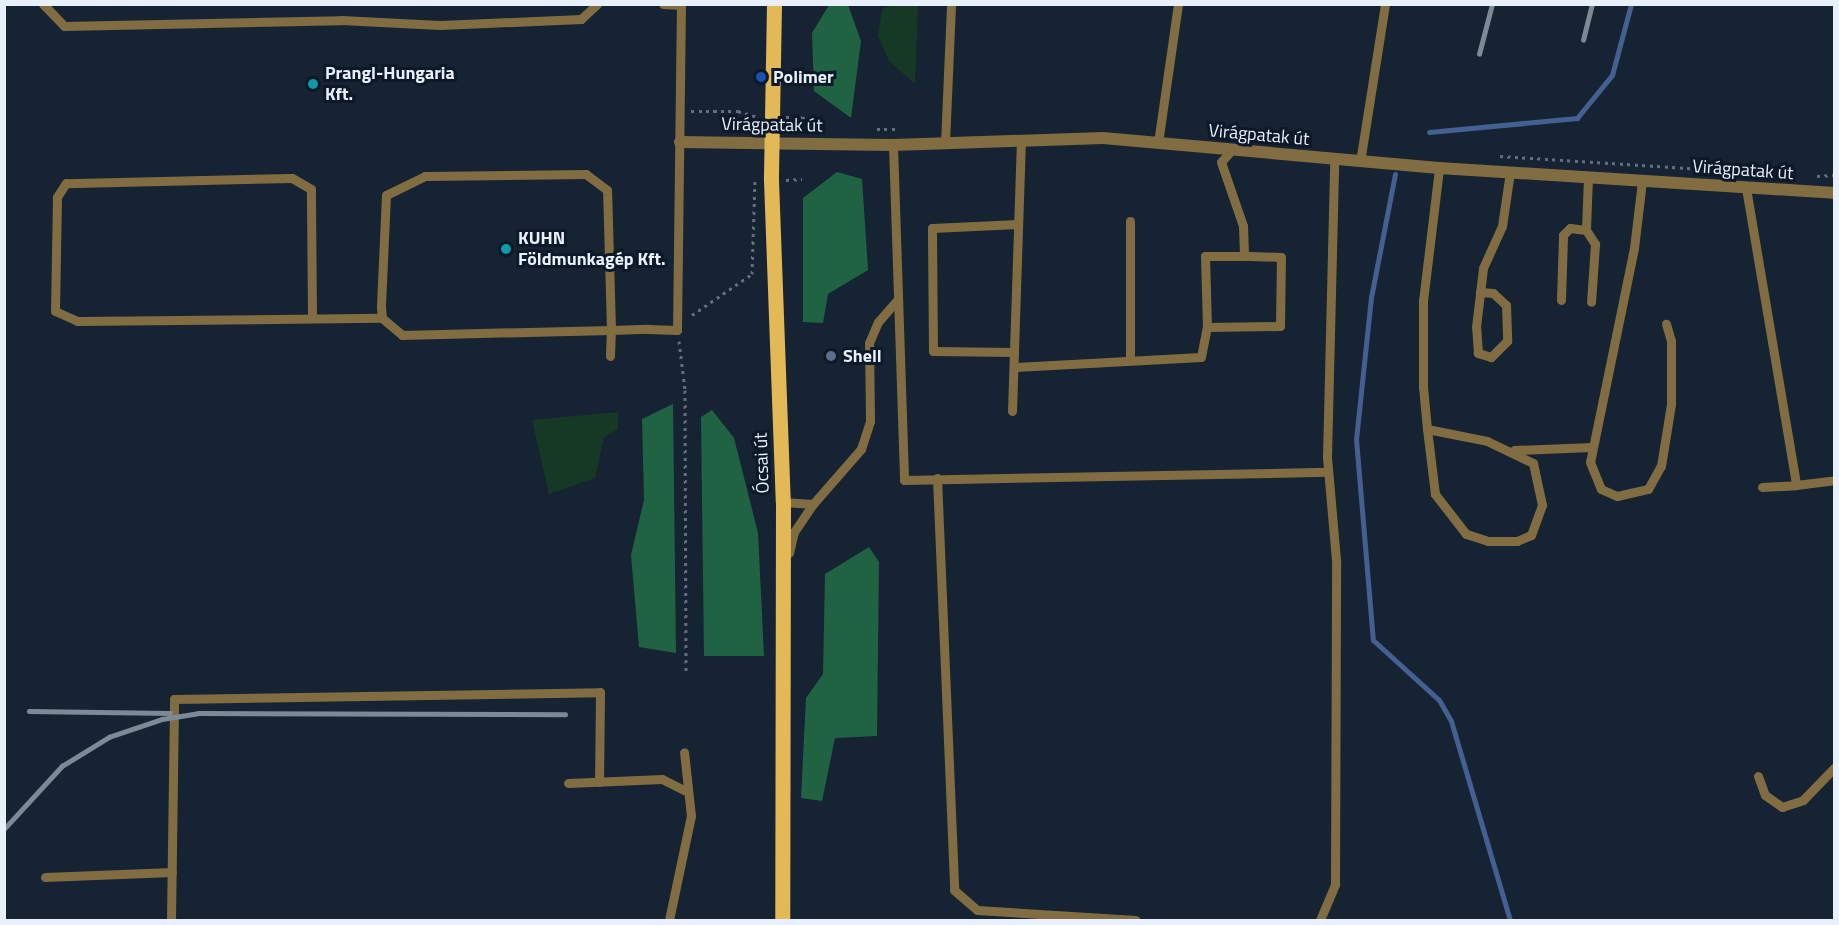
<!DOCTYPE html>
<html>
<head>
<meta charset="utf-8">
<style>
  body { margin:0 }
  #map { position:relative; width:1839px; height:925px; overflow:hidden; background:#162333; font-family:"Titillium Web",sans-serif }
  div>[style] { position:absolute }
  [style*='--x'] { left:calc(var(--x)*1px); top:calc(var(--y)*1px); width:calc(var(--w)*1px); rotate:calc(var(--a)*1deg) }
  .green>* { inset:0; background:#163926 }
  .forest>* { inset:0; background:#206342 }
  .stream>* { height:5px; margin:-2.5px; padding:0 2.5px; transform-origin:2.5px; border-radius:2.5px; background:#446092 }
  .path>* { height:3px; margin-top:-1.5px; transform-origin:0; background:repeating-linear-gradient(90deg,#636f7d 0 3px,transparent 0 7.5px) }
  .service>* { height:9px; margin:-4.5px; padding:0 4.5px; transform-origin:4.5px; border-radius:4.5px; background:#816d41 }
  .minor>* { height:12px; margin:-6px; padding:0 6px; transform-origin:6px; border-radius:6px; background:#816d41 }
  .primary>* { height:15px; margin:-7.5px; padding:0 7.5px; transform-origin:7.5px; border-radius:7.5px; background:#e3b857 }
  .rail>* { height:4.5px; margin:-2.25px; padding:0 2.25px; transform-origin:2.25px; border-radius:2.25px; background:#7e8997 }
  .dots>* { width:16px; height:16px; translate:-50% -50%; box-sizing:border-box; border:3px solid #0d1928; border-radius:50% }
  span { translate:-50% -50%; white-space:nowrap; text-align:center; line-height:1.15; -webkit-text-stroke:6px #0d1928; paint-order:stroke }
  .poi-label { font-size:18px; color:#e7f0fb; font-weight:700 }
  .left { translate:0 -50%; text-align:left }
  .street-label { font-size:18px; color:#e7f0fb }
  .frame { position:absolute; inset:0; border:6px solid #e7f0fb; pointer-events:none }
</style>
</head>
<body>
<div id="map">
  <div class="green">
    <i style="clip-path:polygon(892px 5px,918px 5px,915px 84px,889px 61px,878px 36px,882px 9px)"></i>
    <i style="clip-path:polygon(618px 412px,618px 429px,604px 437px,595px 478px,549px 494px,532px 420px)"></i>
  </div>
  <div class="forest">
    <i style="clip-path:polygon(829px 5px,848px 5px,861px 41px,851px 118px,814px 91px,812px 33px)"></i>
    <i style="clip-path:polygon(837px 172px,862px 179px,868px 270px,828px 294px,823px 323px,803px 322px,803px 198px)"></i>
    <i style="clip-path:polygon(673px 404px,676px 653px,639px 647px,631px 555px,644px 500px,642px 419px)"></i>
    <i style="clip-path:polygon(712px 410px,734px 438px,758px 533px,764px 656px,704px 656px,701px 417px)"></i>
    <i style="clip-path:polygon(869px 547px,879px 562px,877px 736px,835px 738px,822px 801px,801px 798px,806px 698px,823px 674px,825px 574px)"></i>
  </div>
  <div class="stream">
    <i style="--x:1429;--y:132;--w:149;--a:-5.4"></i>
    <i style="--x:1577;--y:118;--w:55;--a:-50.9"></i>
    <i style="--x:1612;--y:75;--w:73;--a:-75"></i>
    <i style="--x:1395;--y:174;--w:125;--a:101"></i>
    <i style="--x:1371;--y:297;--w:143;--a:96"></i>
    <i style="--x:1356;--y:439;--w:202;--a:85.2"></i>
    <i style="--x:1373;--y:640;--w:89;--a:42.3"></i>
    <i style="--x:1439;--y:700;--w:24;--a:60"></i>
    <i style="--x:1451;--y:721;--w:208;--a:73.5"></i>
  </div>
  <div class="path">
    <i style="--x:691;--y:111;--w:47;--a:0"></i>
    <i style="--x:738;--y:111;--w:21;--a:17"></i>
    <i style="--x:786;--y:117;--w:16;--a:0"></i>
    <i style="--x:802;--y:117;--w:21;--a:31"></i>
    <i style="--x:877;--y:129;--w:21;--a:0"></i>
    <i style="--x:1500;--y:156;--w:294;--a:3.7"></i>
    <i style="--x:1817;--y:176;--w:17;--a:-3"></i>
    <i style="--x:786;--y:180;--w:16;--a:-4"></i>
    <i style="--x:692;--y:315;--w:73;--a:-34.3"></i>
    <i style="--x:752;--y:274;--w:93;--a:-88.2"></i>
    <i style="--x:679;--y:341;--w:49;--a:83"></i>
    <i style="--x:685;--y:390;--w:284;--a:89.8"></i>
  </div>
  <div class="service">
    <i style="--x:43;--y:4;--w:30;--a:46"></i>
    <i style="--x:64;--y:26;--w:277;--a:-1.2"></i>
    <i style="--x:341;--y:20;--w:99;--a:2.9"></i>
    <i style="--x:440;--y:25;--w:141;--a:-2.4"></i>
    <i style="--x:581;--y:19;--w:22;--a:-43"></i>
    <i style="--x:663;--y:4;--w:18;--a:3"></i>
    <i style="--x:945;--y:143;--w:139;--a:-87.5"></i>
    <i style="--x:1158;--y:143;--w:140;--a:-81.8"></i>
    <i style="--x:893;--y:145;--w:335;--a:88.1"></i>
    <i style="--x:904;--y:480;--w:424;--a:-1.1"></i>
    <i style="--x:1232;--y:150;--w:16;--a:133"></i>
    <i style="--x:1221;--y:162;--w:68;--a:71"></i>
    <i style="--x:1243;--y:226;--w:30;--a:88"></i>
    <i style="--x:1244;--y:256;--w:39;--a:180"></i>
    <i style="--x:1205;--y:256;--w:71;--a:88.4"></i>
    <i style="--x:1207;--y:327;--w:73;--a:-0.8"></i>
    <i style="--x:1280;--y:326;--w:69;--a:-89.2"></i>
    <i style="--x:1281;--y:257;--w:37;--a:-178"></i>
    <i style="--x:1360;--y:162;--w:160;--a:-81"></i>
    <i style="--x:1588;--y:177;--w:53;--a:92.2"></i>
    <i style="--x:1586;--y:230;--w:17;--a:57"></i>
    <i style="--x:1595;--y:244;--w:58;--a:93.9"></i>
    <i style="--x:1642;--y:181;--w:67;--a:96.8"></i>
    <i style="--x:1634;--y:248;--w:218;--a:101.6"></i>
    <i style="--x:1590;--y:462;--w:29;--a:68"></i>
    <i style="--x:1601;--y:489;--w:17;--a:24"></i>
    <i style="--x:1617;--y:496;--w:32;--a:-13"></i>
    <i style="--x:1648;--y:489;--w:26;--a:-61"></i>
    <i style="--x:1661;--y:466;--w:63;--a:-80.8"></i>
    <i style="--x:1671;--y:404;--w:63;--a:-90"></i>
    <i style="--x:1671;--y:341;--w:18;--a:-106"></i>
    <i style="--x:1746;--y:188;--w:301;--a:80.4"></i>
    <i style="--x:1796;--y:485;--w:38;--a:-7"></i>
    <i style="--x:1480;--y:292;--w:13;--a:4"></i>
    <i style="--x:1493;--y:293;--w:18;--a:43"></i>
    <i style="--x:1506;--y:305;--w:36;--a:88"></i>
    <i style="--x:1507;--y:341;--w:23;--a:135"></i>
    <i style="--x:1491;--y:357;--w:14;--a:-163"></i>
    <i style="--x:1478;--y:353;--w:26;--a:-94"></i>
    <i style="--x:1476;--y:327;--w:59;--a:-83.2"></i>
    <i style="--x:1483;--y:268;--w:46;--a:-65.7"></i>
    <i style="--x:1502;--y:226;--w:55;--a:-81.6"></i>
    <i style="--x:1561;--y:300;--w:65;--a:-88.2"></i>
    <i style="--x:1563;--y:235;--w:10;--a:-45"></i>
    <i style="--x:1570;--y:228;--w:16;--a:7"></i>
    <i style="--x:312;--y:315;--w:126;--a:-90.5"></i>
    <i style="--x:311;--y:189;--w:22;--a:-150"></i>
    <i style="--x:292;--y:178;--w:226;--a:178.7"></i>
    <i style="--x:66;--y:183;--w:17;--a:123"></i>
    <i style="--x:57;--y:197;--w:114;--a:91"></i>
    <i style="--x:55;--y:311;--w:24;--a:24"></i>
    <i style="--x:77;--y:321;--w:305;--a:-0.6"></i>
    <i style="--x:1014;--y:352;--w:81;--a:-179.3"></i>
    <i style="--x:933;--y:351;--w:123;--a:-90.5"></i>
    <i style="--x:932;--y:228;--w:86;--a:-2.7"></i>
    <i style="--x:610;--y:356;--w:26;--a:-88"></i>
    <i style="--x:611;--y:330;--w:140;--a:-91.6"></i>
    <i style="--x:607;--y:190;--w:26;--a:-143"></i>
    <i style="--x:586;--y:174;--w:161;--a:179.3"></i>
    <i style="--x:425;--y:176;--w:43;--a:154"></i>
    <i style="--x:386;--y:195;--w:112;--a:92.6"></i>
    <i style="--x:381;--y:307;--w:11;--a:85"></i>
    <i style="--x:382;--y:318;--w:26;--a:40"></i>
    <i style="--x:402;--y:335;--w:209;--a:-1.4"></i>
    <i style="--x:611;--y:330;--w:37;--a:-2"></i>
    <i style="--x:648;--y:329;--w:29;--a:2"></i>
    <i style="--x:677;--y:330;--w:326;--a:-89.3"></i>
    <i style="--x:1130;--y:360;--w:139;--a:-90"></i>
    <i style="--x:1014;--y:367;--w:187;--a:-3.1"></i>
    <i style="--x:1201;--y:357;--w:31;--a:-79"></i>
    <i style="--x:1012;--y:411;--w:270;--a:-88.1"></i>
    <i style="--x:1427;--y:429;--w:61;--a:11.3"></i>
    <i style="--x:1487;--y:441;--w:51;--a:25.6"></i>
    <i style="--x:1533;--y:463;--w:43;--a:77.9"></i>
    <i style="--x:1542;--y:505;--w:32;--a:110"></i>
    <i style="--x:1531;--y:535;--w:15;--a:157"></i>
    <i style="--x:1517;--y:541;--w:29;--a:180"></i>
    <i style="--x:1488;--y:541;--w:23;--a:-162"></i>
    <i style="--x:1466;--y:534;--w:51;--a:-127.8"></i>
    <i style="--x:1435;--y:494;--w:65;--a:-97"></i>
    <i style="--x:1427;--y:429;--w:42;--a:-95.4"></i>
    <i style="--x:1423;--y:387;--w:86;--a:-90"></i>
    <i style="--x:1423;--y:301;--w:134;--a:-83.1"></i>
    <i style="--x:1514;--y:450;--w:78;--a:-2.2"></i>
    <i style="--x:937;--y:478;--w:412;--a:87.6"></i>
    <i style="--x:954;--y:890;--w:30;--a:41"></i>
    <i style="--x:977;--y:910;--w:159;--a:3.6"></i>
    <i style="--x:1762;--y:487;--w:34;--a:-3"></i>
    <i style="--x:783;--y:502;--w:30;--a:4"></i>
    <i style="--x:813;--y:504;--w:73;--a:-48.9"></i>
    <i style="--x:861;--y:449;--w:29;--a:-72"></i>
    <i style="--x:870;--y:421;--w:78;--a:-90.7"></i>
    <i style="--x:869;--y:343;--w:23;--a:-67"></i>
    <i style="--x:878;--y:322;--w:28;--a:-49"></i>
    <i style="--x:789;--y:553;--w:22;--a:-77"></i>
    <i style="--x:794;--y:532;--w:34;--a:-56"></i>
    <i style="--x:1758;--y:776;--w:20;--a:70"></i>
    <i style="--x:1765;--y:795;--w:21;--a:35"></i>
    <i style="--x:1782;--y:807;--w:22;--a:-18"></i>
    <i style="--x:1803;--y:800;--w:45;--a:-45.9"></i>
    <i style="--x:568;--y:783;--w:94;--a:-2.4"></i>
    <i style="--x:662;--y:779;--w:25;--a:27"></i>
    <i style="--x:45;--y:877;--w:127;--a:-2.3"></i>
    <i style="--x:171;--y:920;--w:221;--a:-89.2"></i>
    <i style="--x:174;--y:699;--w:426;--a:-0.9"></i>
    <i style="--x:600;--y:692;--w:90;--a:90.6"></i>
    <i style="--x:669;--y:920;--w:106;--a:-78.1"></i>
    <i style="--x:691;--y:816;--w:64;--a:-96.2"></i>
    <i style="--x:1320;--y:920;--w:39;--a:-67"></i>
    <i style="--x:1335;--y:884;--w:324;--a:-89.8"></i>
    <i style="--x:1336;--y:560;--w:103;--a:-95"></i>
    <i style="--x:1327;--y:457;--w:297;--a:-88.6"></i>
  </div>
  <div class="minor">
    <i style="--x:680;--y:142;--w:213;--a:0.8"></i>
    <i style="--x:893;--y:145;--w:210;--a:-1.9"></i>
    <i style="--x:1103;--y:138;--w:337;--a:5.1"></i>
    <i style="--x:1439;--y:168;--w:396;--a:3.6"></i>
  </div>
  <div class="primary">
    <i style="--x:774;--y:4;--w:176;--a:91"></i>
    <i style="--x:771;--y:180;--w:322;--a:87.9"></i>
    <i style="--x:783;--y:502;--w:418;--a:90.1"></i>
  </div>
  <div class="rail">
    <i style="--x:1583;--y:40;--w:37;--a:-76"></i>
    <i style="--x:1479;--y:54;--w:52;--a:-75.4"></i>
    <i style="--x:29;--y:711;--w:141;--a:0.8"></i>
    <i style="--x:4;--y:829;--w:86;--a:-47.4"></i>
    <i style="--x:62;--y:766;--w:55;--a:-31.7"></i>
    <i style="--x:109;--y:737;--w:56;--a:-18.8"></i>
    <i style="--x:162;--y:719;--w:36;--a:-9"></i>
    <i style="--x:198;--y:713;--w:367;--a:0.2"></i>
  </div>
  <div class="dots">
    <i style="left:761px;top:77px;background:#1a4fb4"></i>
    <i style="left:313px;top:84px;background:#0f9aa8"></i>
    <i style="left:506px;top:249px;background:#0f9aa8"></i>
    <i style="left:831px;top:356px;background:#5c6f8a"></i>
  </div>
  <div class="poi-label">
    <span class="left" style="left:325px;top:84px">Prangl-Hungaria<br>Kft.</span>
    <span class="left" style="left:773px;top:77px">Polimer</span>
    <span class="left" style="left:518px;top:249px">KUHN<br>Földmunkagép Kft.</span>
    <span class="left" style="left:843px;top:356px">Shell</span>
  </div>
  <div class="street-label">
    <span style="left:772px;top:125px;rotate:1deg">Virágpatak út</span>
    <span style="left:1259px;top:135px;rotate:5deg">Virágpatak út</span>
    <span style="left:1743px;top:170px;rotate:4deg">Virágpatak út</span>
    <span style="left:762px;top:463px;rotate:-92deg">Ócsai út</span>
  </div>
  <div class="frame"></div>
</div>
</body>
</html>
